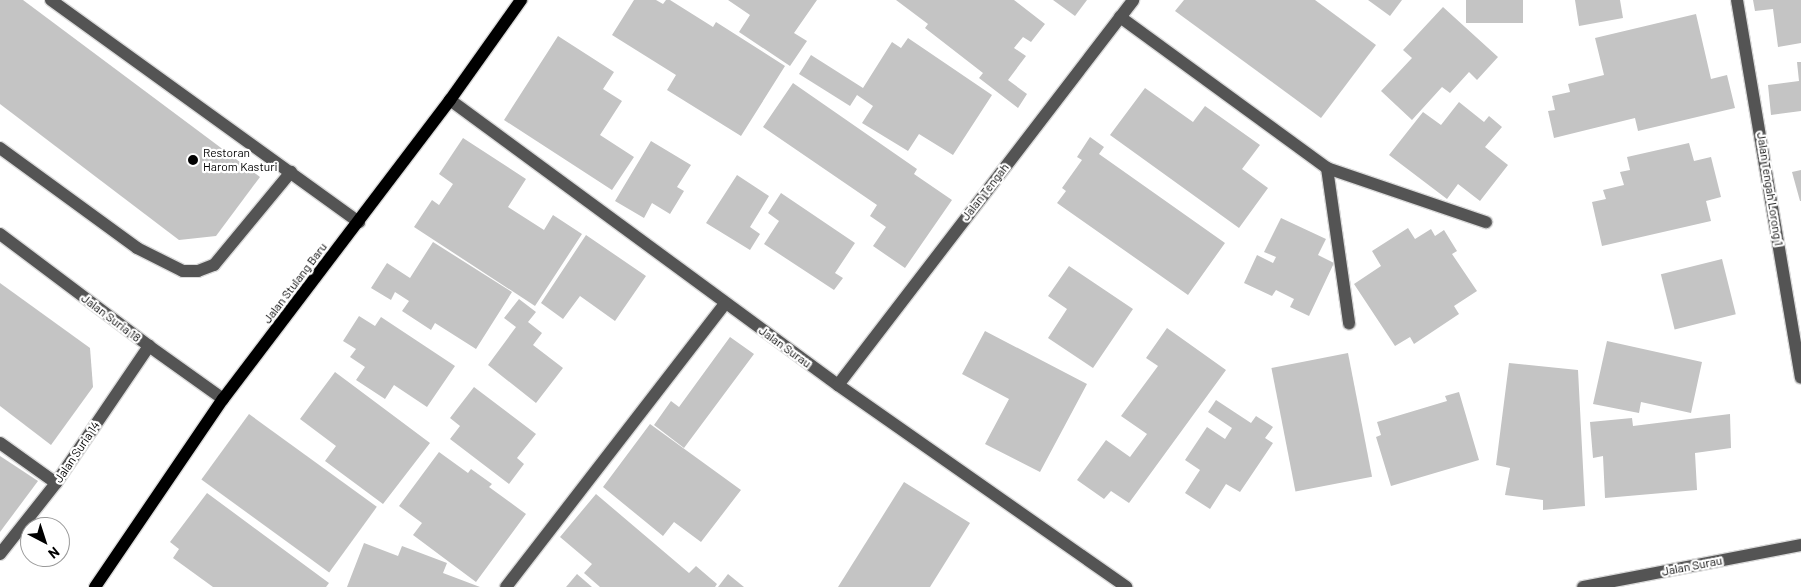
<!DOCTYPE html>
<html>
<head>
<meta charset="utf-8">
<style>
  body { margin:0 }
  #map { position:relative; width:1801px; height:587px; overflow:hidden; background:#fff; font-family:Barlow,sans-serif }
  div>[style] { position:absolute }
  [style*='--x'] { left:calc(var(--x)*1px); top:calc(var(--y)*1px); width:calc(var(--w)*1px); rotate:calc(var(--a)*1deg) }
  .building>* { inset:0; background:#c4c4c4; transform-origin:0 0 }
  .roads { filter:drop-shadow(1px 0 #dbdbdb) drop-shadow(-1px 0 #dbdbdb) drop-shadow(0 1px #dbdbdb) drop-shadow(0 -1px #dbdbdb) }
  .minor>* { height:12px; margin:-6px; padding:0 6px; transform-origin:6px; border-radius:6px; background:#545454 }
  .major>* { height:12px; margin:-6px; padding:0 6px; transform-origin:6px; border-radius:6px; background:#000 }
  .dots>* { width:14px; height:14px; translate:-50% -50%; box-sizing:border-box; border:2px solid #fff; border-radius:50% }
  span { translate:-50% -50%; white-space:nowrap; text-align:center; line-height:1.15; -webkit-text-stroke:4.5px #fff; paint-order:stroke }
  .poi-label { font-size:12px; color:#000 }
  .left { translate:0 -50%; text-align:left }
  .street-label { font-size:12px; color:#000 }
  .north { position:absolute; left:20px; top:517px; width:50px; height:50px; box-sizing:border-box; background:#fff; border:1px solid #999; border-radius:50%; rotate:140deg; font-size:14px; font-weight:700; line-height:20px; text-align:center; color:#000 }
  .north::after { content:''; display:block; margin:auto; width:18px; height:22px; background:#000; clip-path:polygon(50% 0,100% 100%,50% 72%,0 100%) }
</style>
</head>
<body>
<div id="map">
  <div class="building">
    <i style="clip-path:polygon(0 0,23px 0,260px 177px,216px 236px,179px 240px,0 104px)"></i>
    <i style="clip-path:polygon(634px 0,656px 0,663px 4px,666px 0,670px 0,713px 27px,716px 22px,785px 66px,741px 136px,667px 90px,676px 75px,612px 35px)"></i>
    <i style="clip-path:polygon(728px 0,817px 0,794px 33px,807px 41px,790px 66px,739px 32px,750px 15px)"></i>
    <i style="clip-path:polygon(896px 0,1014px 0,1045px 24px,1031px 42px,1023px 37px,1014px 48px,1026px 56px,1008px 80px,1027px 94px,1018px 108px,979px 78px,983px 73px,925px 28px,928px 24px)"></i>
    <i style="clip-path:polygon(1053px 0,1087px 0,1075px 16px)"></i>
    <i style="clip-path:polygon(1184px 0,1315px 0,1376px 45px,1321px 118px,1175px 11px)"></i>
    <i style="clip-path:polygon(1368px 0,1402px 0,1390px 16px)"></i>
    <i style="left:1466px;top:0;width:57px;height:23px"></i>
    <i style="clip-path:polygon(1575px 0,1620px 0,1623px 18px,1579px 26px)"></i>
    <i style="clip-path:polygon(1753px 0,1801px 0,1801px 43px,1778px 47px,1773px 9px,1755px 11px)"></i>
    <i style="clip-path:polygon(1443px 7px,1498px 57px,1477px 80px,1469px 72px,1450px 93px,1442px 87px,1412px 120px,1381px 91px,1412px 58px,1403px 50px)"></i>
    <i style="clip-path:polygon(1696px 14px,1711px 79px,1727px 75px,1735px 108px,1638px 131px,1635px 118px,1554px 138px,1548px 111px,1555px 110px,1552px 96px,1570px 92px,1568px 84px,1604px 75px,1595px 38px)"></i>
    <i style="clip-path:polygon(558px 36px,614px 72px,603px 89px,622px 101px,600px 135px,634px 157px,612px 190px,504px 120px)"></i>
    <i style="clip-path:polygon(908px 38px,992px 95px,953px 155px,919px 134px,908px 151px,862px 123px,873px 106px,857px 95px,850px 106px,799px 74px,811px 55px,863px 88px,892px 42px,901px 48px)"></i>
    <i style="clip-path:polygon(1797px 62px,1801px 62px,1801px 111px,1771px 115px,1768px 85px,1799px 81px)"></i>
    <i style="clip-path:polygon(793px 83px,917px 169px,914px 174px,952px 200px,905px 268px,873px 246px,886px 227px,870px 216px,877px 205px,763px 127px)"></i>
    <i style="clip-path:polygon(1145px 88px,1193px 122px,1205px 106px,1260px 145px,1242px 169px,1268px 188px,1239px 228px,1110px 135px)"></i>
    <i style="clip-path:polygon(1459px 102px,1484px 122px,1489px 116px,1502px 127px,1485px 147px,1508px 165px,1480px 201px,1458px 184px,1447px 199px,1389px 155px,1423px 112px,1441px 125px)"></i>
    <i style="clip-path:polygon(1090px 137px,1104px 147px,1099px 154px,1225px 243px,1188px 295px,1057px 203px,1066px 191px,1062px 188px,1082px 160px,1077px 157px)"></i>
    <i style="clip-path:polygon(463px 138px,526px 179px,508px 207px,544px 230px,553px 215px,582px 234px,535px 306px,414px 227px,432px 200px,439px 205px,453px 184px,439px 174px)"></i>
    <i style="clip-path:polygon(651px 141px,691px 165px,677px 187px,684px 191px,670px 214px,652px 203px,644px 218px,615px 201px)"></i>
    <i style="clip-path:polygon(1689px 143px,1694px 161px,1711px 157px,1721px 197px,1706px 201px,1711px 221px,1602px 246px,1592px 202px,1606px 199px,1603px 190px,1624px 185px,1620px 172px,1630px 170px,1627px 157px)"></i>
    <i style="clip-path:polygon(1801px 170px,1801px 201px,1800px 201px,1792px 172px)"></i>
    <i style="clip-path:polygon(737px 175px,769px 196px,750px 227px,760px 234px,750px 250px,706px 223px)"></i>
    <i style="clip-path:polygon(781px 193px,855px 243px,835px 273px,843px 278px,834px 290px,764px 244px,779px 221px,768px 213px)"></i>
    <i style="clip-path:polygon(1281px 218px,1326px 239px,1318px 255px,1334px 263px,1309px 316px,1290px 307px,1294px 299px,1276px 290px,1272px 296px,1244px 283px,1257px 255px,1273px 263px,1276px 257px,1264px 252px)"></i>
    <i style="clip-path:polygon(1408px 228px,1415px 239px,1431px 229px,1435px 236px,1444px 230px,1457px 251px,1452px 254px,1477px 291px,1454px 306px,1459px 314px,1414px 344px,1410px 337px,1395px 346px,1354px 284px,1381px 266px,1372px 251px)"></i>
    <i style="clip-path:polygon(586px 235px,646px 276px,615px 321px,580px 296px,563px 319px,541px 303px)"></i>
    <i style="clip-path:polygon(433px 242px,512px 292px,476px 349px,435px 323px,431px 330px,402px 311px,409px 301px,395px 292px,391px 300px,371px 288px,387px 263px,410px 278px)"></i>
    <i style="left:1722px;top:259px;width:57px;height:63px;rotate:76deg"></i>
    <i style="clip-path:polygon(1069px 266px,1133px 309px,1093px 368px,1048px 338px,1067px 309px,1048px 296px)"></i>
    <i style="clip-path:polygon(0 283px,90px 348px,93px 387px,51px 445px,0 406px)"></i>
    <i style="clip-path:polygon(519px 299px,536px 312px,528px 322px,542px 333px,533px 345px,563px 368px,536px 403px,488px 365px,516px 327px,504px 318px)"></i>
    <i style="clip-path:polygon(359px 316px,375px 326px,381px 317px,455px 366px,427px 407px,394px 385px,385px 399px,356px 380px,365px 367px,350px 357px,356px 349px,343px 341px)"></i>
    <i style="clip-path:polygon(1167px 328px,1226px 370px,1129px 503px,1111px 491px,1104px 499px,1077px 480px,1106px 440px,1130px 457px,1147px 434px,1121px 416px,1158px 366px,1146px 358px)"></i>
    <i style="clip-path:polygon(985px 331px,1087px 384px,1040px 472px,985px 444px,1009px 399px,962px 374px)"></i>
    <i style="clip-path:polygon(730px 337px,754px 354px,684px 448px,654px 425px,671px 401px,679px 407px)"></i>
    <i style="clip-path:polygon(1607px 341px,1702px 362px,1691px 413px,1641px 402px,1639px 413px,1593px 404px)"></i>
    <i style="left:1348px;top:353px;width:126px;height:78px;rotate:79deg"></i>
    <i style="clip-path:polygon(1509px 363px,1578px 370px,1585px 506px,1543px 510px,1543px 500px,1505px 495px,1510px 468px,1496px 465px)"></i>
    <i style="clip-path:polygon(335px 372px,430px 443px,383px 504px,325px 461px,336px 446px,300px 419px)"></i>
    <i style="clip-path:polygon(474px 387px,536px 434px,517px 458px,524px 464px,509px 484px,450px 439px,460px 426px,450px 418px)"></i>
    <i style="clip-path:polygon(1459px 392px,1479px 460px,1391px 486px,1376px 437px,1381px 435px,1377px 422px,1447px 401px,1445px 396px)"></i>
    <i style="clip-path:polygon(1216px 400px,1251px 423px,1256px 416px,1273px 427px,1265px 438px,1273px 443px,1240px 492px,1226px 484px,1210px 509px,1185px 493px,1200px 470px,1185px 460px,1207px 427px,1225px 439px,1232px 428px,1208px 412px)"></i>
    <i style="left:249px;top:414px;width:158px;height:81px;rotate:36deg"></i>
    <i style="clip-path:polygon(1730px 414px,1731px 448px,1695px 453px,1697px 490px,1605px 498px,1603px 456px,1593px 458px,1590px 422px,1632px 418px,1633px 426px)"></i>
    <i style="clip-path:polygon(650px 424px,741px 490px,701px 542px,674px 522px,663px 536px,603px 487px)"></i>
    <i style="clip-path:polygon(439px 452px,468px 473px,471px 469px,492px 484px,489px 487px,526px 514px,476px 582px,413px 535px,422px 523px,399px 506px)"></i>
    <i style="clip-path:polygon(0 456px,38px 481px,0 532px)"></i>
    <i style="clip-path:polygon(904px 482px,970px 523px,930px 587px,838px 587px)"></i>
    <i style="clip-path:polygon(207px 493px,329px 583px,326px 587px,213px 587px,173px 558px,179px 549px,170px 542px)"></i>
    <i style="clip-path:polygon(596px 494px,689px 573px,696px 566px,717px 584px,715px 587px,600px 587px,584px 573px,592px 564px,560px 537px)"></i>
    <i style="clip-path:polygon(364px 543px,398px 556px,402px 546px,447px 563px,443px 573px,480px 587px,347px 587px)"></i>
    <i style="clip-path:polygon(577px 574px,592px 587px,566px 587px)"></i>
    <i style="clip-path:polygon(728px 574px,744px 587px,718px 587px)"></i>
  </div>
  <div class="roads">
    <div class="minor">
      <i style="--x:51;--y:0;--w:380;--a:35.8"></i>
      <i style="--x:1737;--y:0;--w:383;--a:80.4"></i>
      <i style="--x:1120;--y:17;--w:256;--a:36.1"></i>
      <i style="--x:1327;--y:168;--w:168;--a:18.8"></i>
      <i style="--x:450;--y:100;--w:481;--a:36.3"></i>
      <i style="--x:838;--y:385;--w:352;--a:35"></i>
      <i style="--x:0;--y:148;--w:170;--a:36.1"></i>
      <i style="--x:137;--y:248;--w:51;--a:26.6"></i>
      <i style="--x:183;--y:271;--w:15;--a:0"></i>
      <i style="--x:198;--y:271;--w:17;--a:-21"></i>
      <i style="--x:214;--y:265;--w:121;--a:-50.4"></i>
      <i style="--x:1327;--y:168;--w:157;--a:81.9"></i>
      <i style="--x:0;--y:234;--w:186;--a:36.9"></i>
      <i style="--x:149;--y:346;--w:91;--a:35.6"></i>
      <i style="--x:838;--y:385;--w:485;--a:-52.5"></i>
      <i style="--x:0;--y:443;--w:69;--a:35.5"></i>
      <i style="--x:0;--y:554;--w:90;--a:-51.7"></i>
      <i style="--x:56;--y:483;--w:166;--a:-55.8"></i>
      <i style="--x:506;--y:587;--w:358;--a:-52.3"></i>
      <i style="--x:1583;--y:587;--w:222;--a:-10.9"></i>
    </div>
    <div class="major">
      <i style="--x:95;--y:587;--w:227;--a:-55.8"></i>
      <i style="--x:223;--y:399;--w:375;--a:-52.8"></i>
      <i style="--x:450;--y:100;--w:123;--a:-54.6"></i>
    </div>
  </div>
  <div class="dots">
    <i style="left:193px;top:160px;background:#000"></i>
  </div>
  <div class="poi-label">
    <span class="left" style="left:203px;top:160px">Restoran<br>Harom Kasturi</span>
  </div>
  <div class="street-label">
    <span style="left:1770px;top:189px;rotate:81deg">Jalan Tengah Lorong 1</span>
    <span style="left:985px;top:192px;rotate:-52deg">Jalan Tengah</span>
    <span style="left:295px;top:283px;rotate:-53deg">Jalan Stulang Baru</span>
    <span style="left:111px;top:318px;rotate:37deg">Jalan Suria 18</span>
    <span style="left:785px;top:347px;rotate:36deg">Jalan Surau</span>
    <span style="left:77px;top:452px;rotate:-56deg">Jalan Suria 14</span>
    <span style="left:1692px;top:566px;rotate:-11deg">Jalan Surau</span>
  </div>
  <div class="north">N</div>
</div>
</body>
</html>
